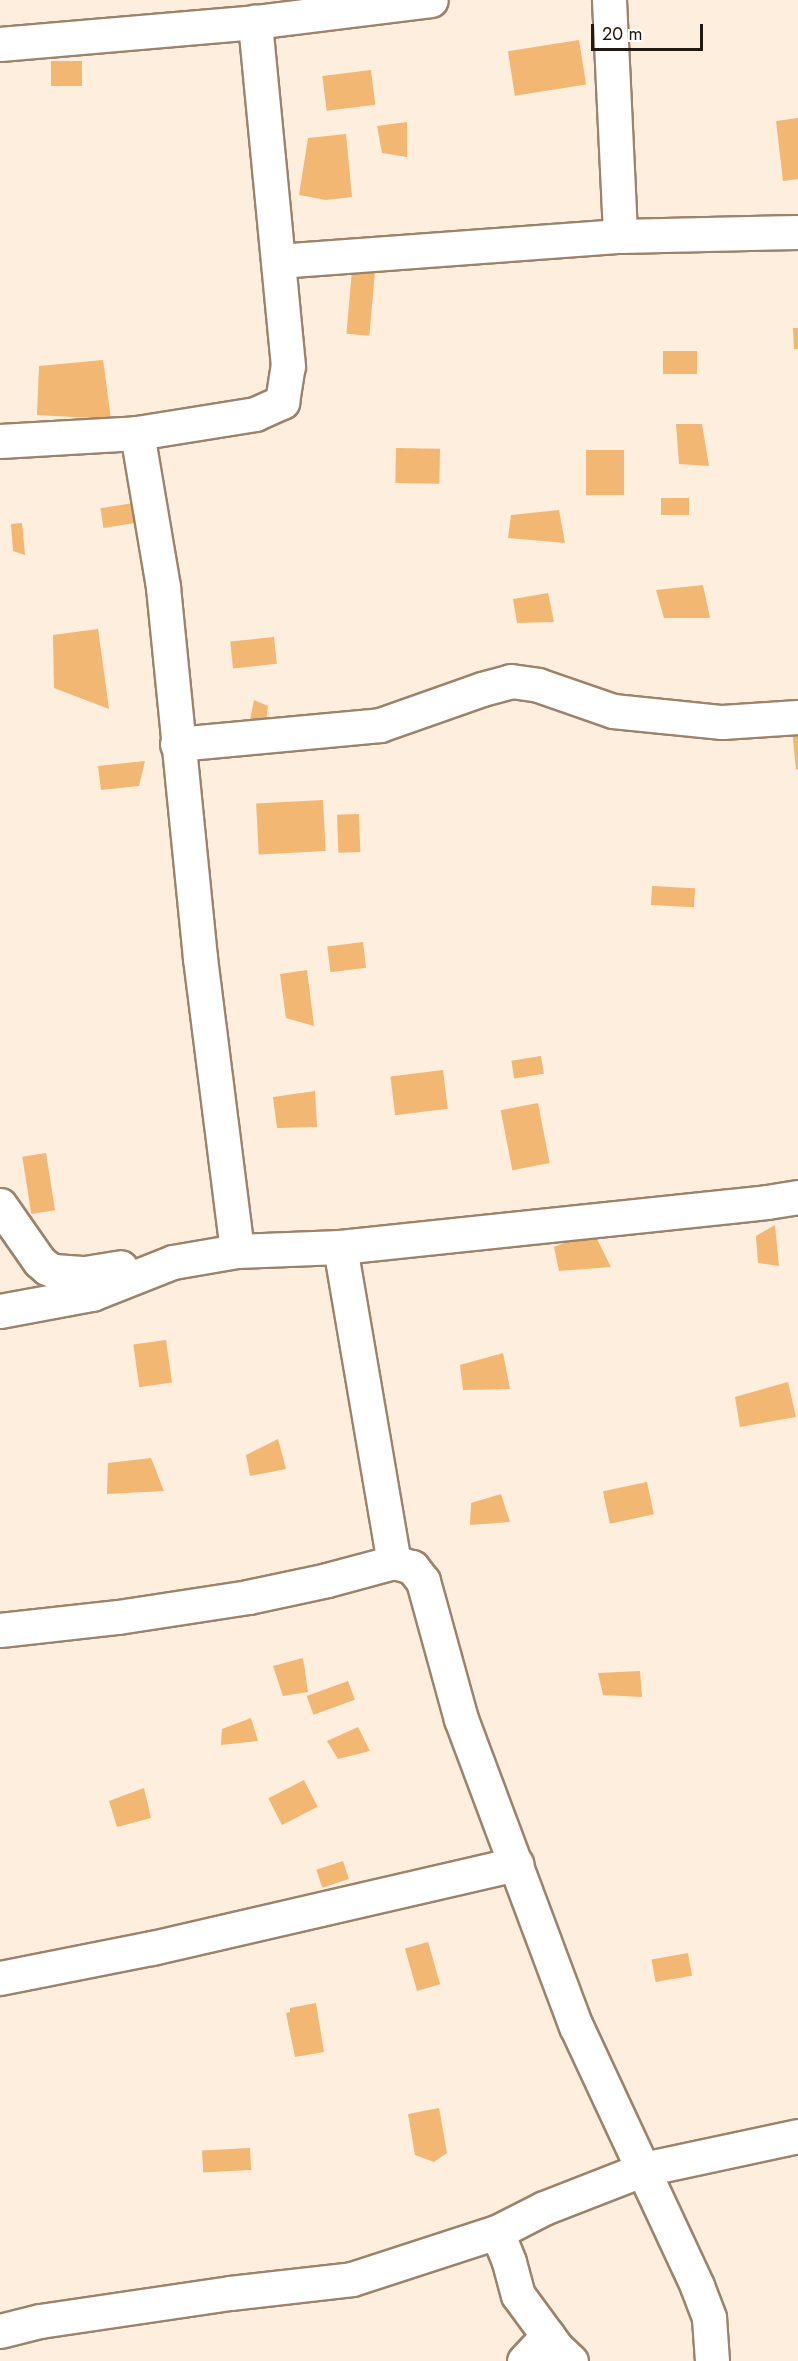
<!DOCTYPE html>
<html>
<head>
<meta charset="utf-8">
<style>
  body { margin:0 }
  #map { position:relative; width:798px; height:2361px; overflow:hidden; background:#fdeede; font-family:Jost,sans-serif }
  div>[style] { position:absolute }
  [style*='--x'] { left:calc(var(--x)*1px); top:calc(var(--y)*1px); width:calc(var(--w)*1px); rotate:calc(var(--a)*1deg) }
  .building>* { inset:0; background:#f2b773; transform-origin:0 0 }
  .roads { filter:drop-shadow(2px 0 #9b846b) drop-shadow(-2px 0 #9b846b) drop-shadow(0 2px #9b846b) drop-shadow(0 -2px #9b846b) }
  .minor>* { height:33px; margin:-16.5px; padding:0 16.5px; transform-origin:16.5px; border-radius:16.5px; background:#fff }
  span { translate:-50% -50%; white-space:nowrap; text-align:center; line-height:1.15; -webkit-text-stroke:4.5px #fff; paint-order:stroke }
  .scale { position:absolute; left:591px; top:24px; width:112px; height:27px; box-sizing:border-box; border:3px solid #221a10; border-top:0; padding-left:8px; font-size:18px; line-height:21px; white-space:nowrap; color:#221a10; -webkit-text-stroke:4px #fff; paint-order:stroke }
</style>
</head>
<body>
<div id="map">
  <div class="building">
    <i style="left:579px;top:40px;width:45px;height:72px;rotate:81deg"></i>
    <i style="left:82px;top:61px;width:25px;height:31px;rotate:90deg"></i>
    <i style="left:371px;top:70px;width:35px;height:49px;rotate:83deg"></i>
    <i style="clip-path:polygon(798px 118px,798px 179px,783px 181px,776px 121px)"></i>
    <i style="clip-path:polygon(407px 122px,407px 157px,382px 153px,377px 126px)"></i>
    <i style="clip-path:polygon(346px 134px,352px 197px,326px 200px,299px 195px,308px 138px)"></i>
    <i style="left:352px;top:270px;width:23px;height:64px;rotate:5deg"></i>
    <i style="clip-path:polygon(793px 328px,798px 328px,798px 349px,794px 349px)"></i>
    <i style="left:697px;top:351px;width:23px;height:34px;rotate:90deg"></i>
    <i style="clip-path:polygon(103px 360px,111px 419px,37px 415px,39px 366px)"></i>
    <i style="clip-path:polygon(676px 424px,702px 424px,709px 466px,679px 464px)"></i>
    <i style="left:396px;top:448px;width:44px;height:35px;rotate:1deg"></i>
    <i style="left:586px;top:450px;width:38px;height:45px"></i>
    <i style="left:689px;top:498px;width:17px;height:28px;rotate:90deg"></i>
    <i style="left:133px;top:503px;width:20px;height:33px;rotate:81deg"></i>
    <i style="clip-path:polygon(559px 510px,565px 543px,508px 538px,511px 515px)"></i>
    <i style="clip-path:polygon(22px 523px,25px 555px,13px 551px,11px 524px)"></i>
    <i style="clip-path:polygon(703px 585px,710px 618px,664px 618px,656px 590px)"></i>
    <i style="clip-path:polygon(548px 593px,554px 622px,517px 623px,513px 599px)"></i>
    <i style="clip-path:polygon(98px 629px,109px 709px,54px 688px,53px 635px)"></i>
    <i style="left:274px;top:637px;width:27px;height:44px;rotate:84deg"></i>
    <i style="clip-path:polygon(254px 700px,268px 706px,265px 728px,249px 725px)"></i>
    <i style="clip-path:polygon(792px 728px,798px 728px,798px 769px,796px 770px)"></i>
    <i style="clip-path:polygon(145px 761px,139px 786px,101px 790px,98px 766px)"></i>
    <i style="left:323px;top:800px;width:51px;height:67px;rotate:87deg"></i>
    <i style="left:359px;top:814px;width:38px;height:22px;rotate:88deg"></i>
    <i style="left:652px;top:886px;width:43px;height:19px;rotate:3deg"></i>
    <i style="left:363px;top:942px;width:26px;height:36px;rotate:83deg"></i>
    <i style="clip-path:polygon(307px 970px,314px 1026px,286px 1018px,280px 974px)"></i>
    <i style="left:541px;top:1056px;width:18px;height:30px;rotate:81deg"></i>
    <i style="left:443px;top:1070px;width:39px;height:53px;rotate:83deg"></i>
    <i style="clip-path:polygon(315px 1091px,317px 1127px,277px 1128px,273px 1097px)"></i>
    <i style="left:538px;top:1103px;width:61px;height:38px;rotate:79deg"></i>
    <i style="left:46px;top:1153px;width:58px;height:24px;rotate:81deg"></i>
    <i style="clip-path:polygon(775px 1225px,779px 1266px,758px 1263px,756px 1236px)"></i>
    <i style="clip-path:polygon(593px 1231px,611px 1267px,559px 1271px,554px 1247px)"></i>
    <i style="left:166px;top:1340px;width:43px;height:33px;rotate:82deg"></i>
    <i style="clip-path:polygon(503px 1353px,510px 1389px,463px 1390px,460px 1365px)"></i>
    <i style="clip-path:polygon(788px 1382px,796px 1417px,740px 1427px,735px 1397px)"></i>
    <i style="clip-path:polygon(278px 1439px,286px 1469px,250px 1476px,246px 1455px)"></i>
    <i style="clip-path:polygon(151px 1458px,164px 1491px,107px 1494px,108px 1463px)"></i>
    <i style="left:647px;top:1482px;width:33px;height:45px;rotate:78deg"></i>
    <i style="clip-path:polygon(501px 1494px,510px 1522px,470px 1525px,471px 1503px)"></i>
    <i style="clip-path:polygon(303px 1658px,308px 1692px,283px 1696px,273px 1666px)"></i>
    <i style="clip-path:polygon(640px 1671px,642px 1697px,603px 1695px,598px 1673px)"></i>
    <i style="left:348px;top:1681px;width:20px;height:44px;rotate:70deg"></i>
    <i style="clip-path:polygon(251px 1718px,258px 1741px,221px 1745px,222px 1729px)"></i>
    <i style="clip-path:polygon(358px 1727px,370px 1751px,338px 1759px,327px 1741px)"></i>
    <i style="left:304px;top:1780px;width:30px;height:40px;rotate:63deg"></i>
    <i style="clip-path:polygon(144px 1788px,151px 1818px,117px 1827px,109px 1801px)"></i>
    <i style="left:343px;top:1861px;width:19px;height:28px;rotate:72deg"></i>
    <i style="left:428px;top:1942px;width:44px;height:24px;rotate:74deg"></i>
    <i style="left:688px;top:1953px;width:23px;height:37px;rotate:80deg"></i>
    <i style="clip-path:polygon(316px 2003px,324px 2052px,295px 2057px,286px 2013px,290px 2012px,290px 2008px)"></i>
    <i style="clip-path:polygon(439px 2108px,447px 2153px,434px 2162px,415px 2155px,408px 2114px)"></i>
    <i style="left:250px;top:2148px;width:22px;height:48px;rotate:87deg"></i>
  </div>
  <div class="roads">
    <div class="minor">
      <i style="--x:609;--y:0;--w:236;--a:87.3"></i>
      <i style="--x:0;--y:44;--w:256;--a:-4.9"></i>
      <i style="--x:255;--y:22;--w:177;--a:-7.1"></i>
      <i style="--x:278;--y:261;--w:343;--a:-4.2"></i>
      <i style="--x:620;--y:236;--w:178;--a:-1.3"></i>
      <i style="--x:137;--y:433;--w:156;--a:80.4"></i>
      <i style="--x:163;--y:587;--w:373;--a:84.3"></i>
      <i style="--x:200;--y:958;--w:295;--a:82.8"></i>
      <i style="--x:0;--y:441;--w:137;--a:-3.3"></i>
      <i style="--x:137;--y:433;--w:120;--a:-9.1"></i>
      <i style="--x:255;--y:414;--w:30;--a:-24"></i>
      <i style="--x:282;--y:402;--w:36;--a:-81"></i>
      <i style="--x:288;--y:366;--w:346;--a:-95.5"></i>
      <i style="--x:177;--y:744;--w:204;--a:-5.3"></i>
      <i style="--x:380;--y:725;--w:108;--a:-19.4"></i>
      <i style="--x:482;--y:689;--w:30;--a:-15"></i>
      <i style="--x:511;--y:681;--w:27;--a:8"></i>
      <i style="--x:538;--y:685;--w:79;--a:19.1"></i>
      <i style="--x:613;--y:711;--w:110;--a:5.8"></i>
      <i style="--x:722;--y:722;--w:76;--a:-3.8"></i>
      <i style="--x:0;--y:1205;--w:68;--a:55.1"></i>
      <i style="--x:39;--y:1261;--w:11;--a:41"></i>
      <i style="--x:47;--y:1268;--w:8;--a:23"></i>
      <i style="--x:54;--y:1271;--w:31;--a:4"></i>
      <i style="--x:85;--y:1273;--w:36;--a:-9"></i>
      <i style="--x:340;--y:1247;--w:320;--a:80.3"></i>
      <i style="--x:394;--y:1562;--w:19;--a:16"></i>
      <i style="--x:412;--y:1567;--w:18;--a:52"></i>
      <i style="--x:423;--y:1581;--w:143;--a:74.6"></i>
      <i style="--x:461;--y:1719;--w:328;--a:69.5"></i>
      <i style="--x:576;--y:2026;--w:287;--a:65"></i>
      <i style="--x:697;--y:2286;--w:34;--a:69"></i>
      <i style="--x:709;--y:2318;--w:43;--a:86"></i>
      <i style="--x:0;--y:1311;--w:94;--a:-10.5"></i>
      <i style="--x:92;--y:1294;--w:87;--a:-21.6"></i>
      <i style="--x:173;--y:1262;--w:65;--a:-9.8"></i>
      <i style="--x:237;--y:1251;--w:103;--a:-2.2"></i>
      <i style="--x:340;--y:1247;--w:429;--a:-6"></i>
      <i style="--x:767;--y:1202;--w:31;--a:-9"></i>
      <i style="--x:0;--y:1630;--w:119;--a:-6.3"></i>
      <i style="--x:118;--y:1617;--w:132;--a:-8.7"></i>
      <i style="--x:248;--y:1597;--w:81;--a:-12.1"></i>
      <i style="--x:327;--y:1580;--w:69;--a:-15"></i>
      <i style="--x:0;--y:1978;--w:155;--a:-11.2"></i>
      <i style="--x:152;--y:1948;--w:374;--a:-13"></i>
      <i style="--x:497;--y:2232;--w:32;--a:68"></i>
      <i style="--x:509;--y:2262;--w:34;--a:75"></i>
      <i style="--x:518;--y:2295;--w:66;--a:53.7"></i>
      <i style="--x:557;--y:2348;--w:19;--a:43"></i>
      <i style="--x:0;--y:2331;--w:41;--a:-14"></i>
      <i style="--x:40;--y:2321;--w:192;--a:-8.4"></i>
      <i style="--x:230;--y:2293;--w:123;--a:-6.5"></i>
      <i style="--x:352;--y:2279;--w:152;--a:-18"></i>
      <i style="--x:497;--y:2232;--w:53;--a:-27.1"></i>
      <i style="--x:544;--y:2208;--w:107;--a:-21.3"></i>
      <i style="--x:644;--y:2169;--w:157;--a:-12.1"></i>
      <i style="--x:524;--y:2361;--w:35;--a:-47"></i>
    </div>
  </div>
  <div class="scale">20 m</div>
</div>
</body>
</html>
